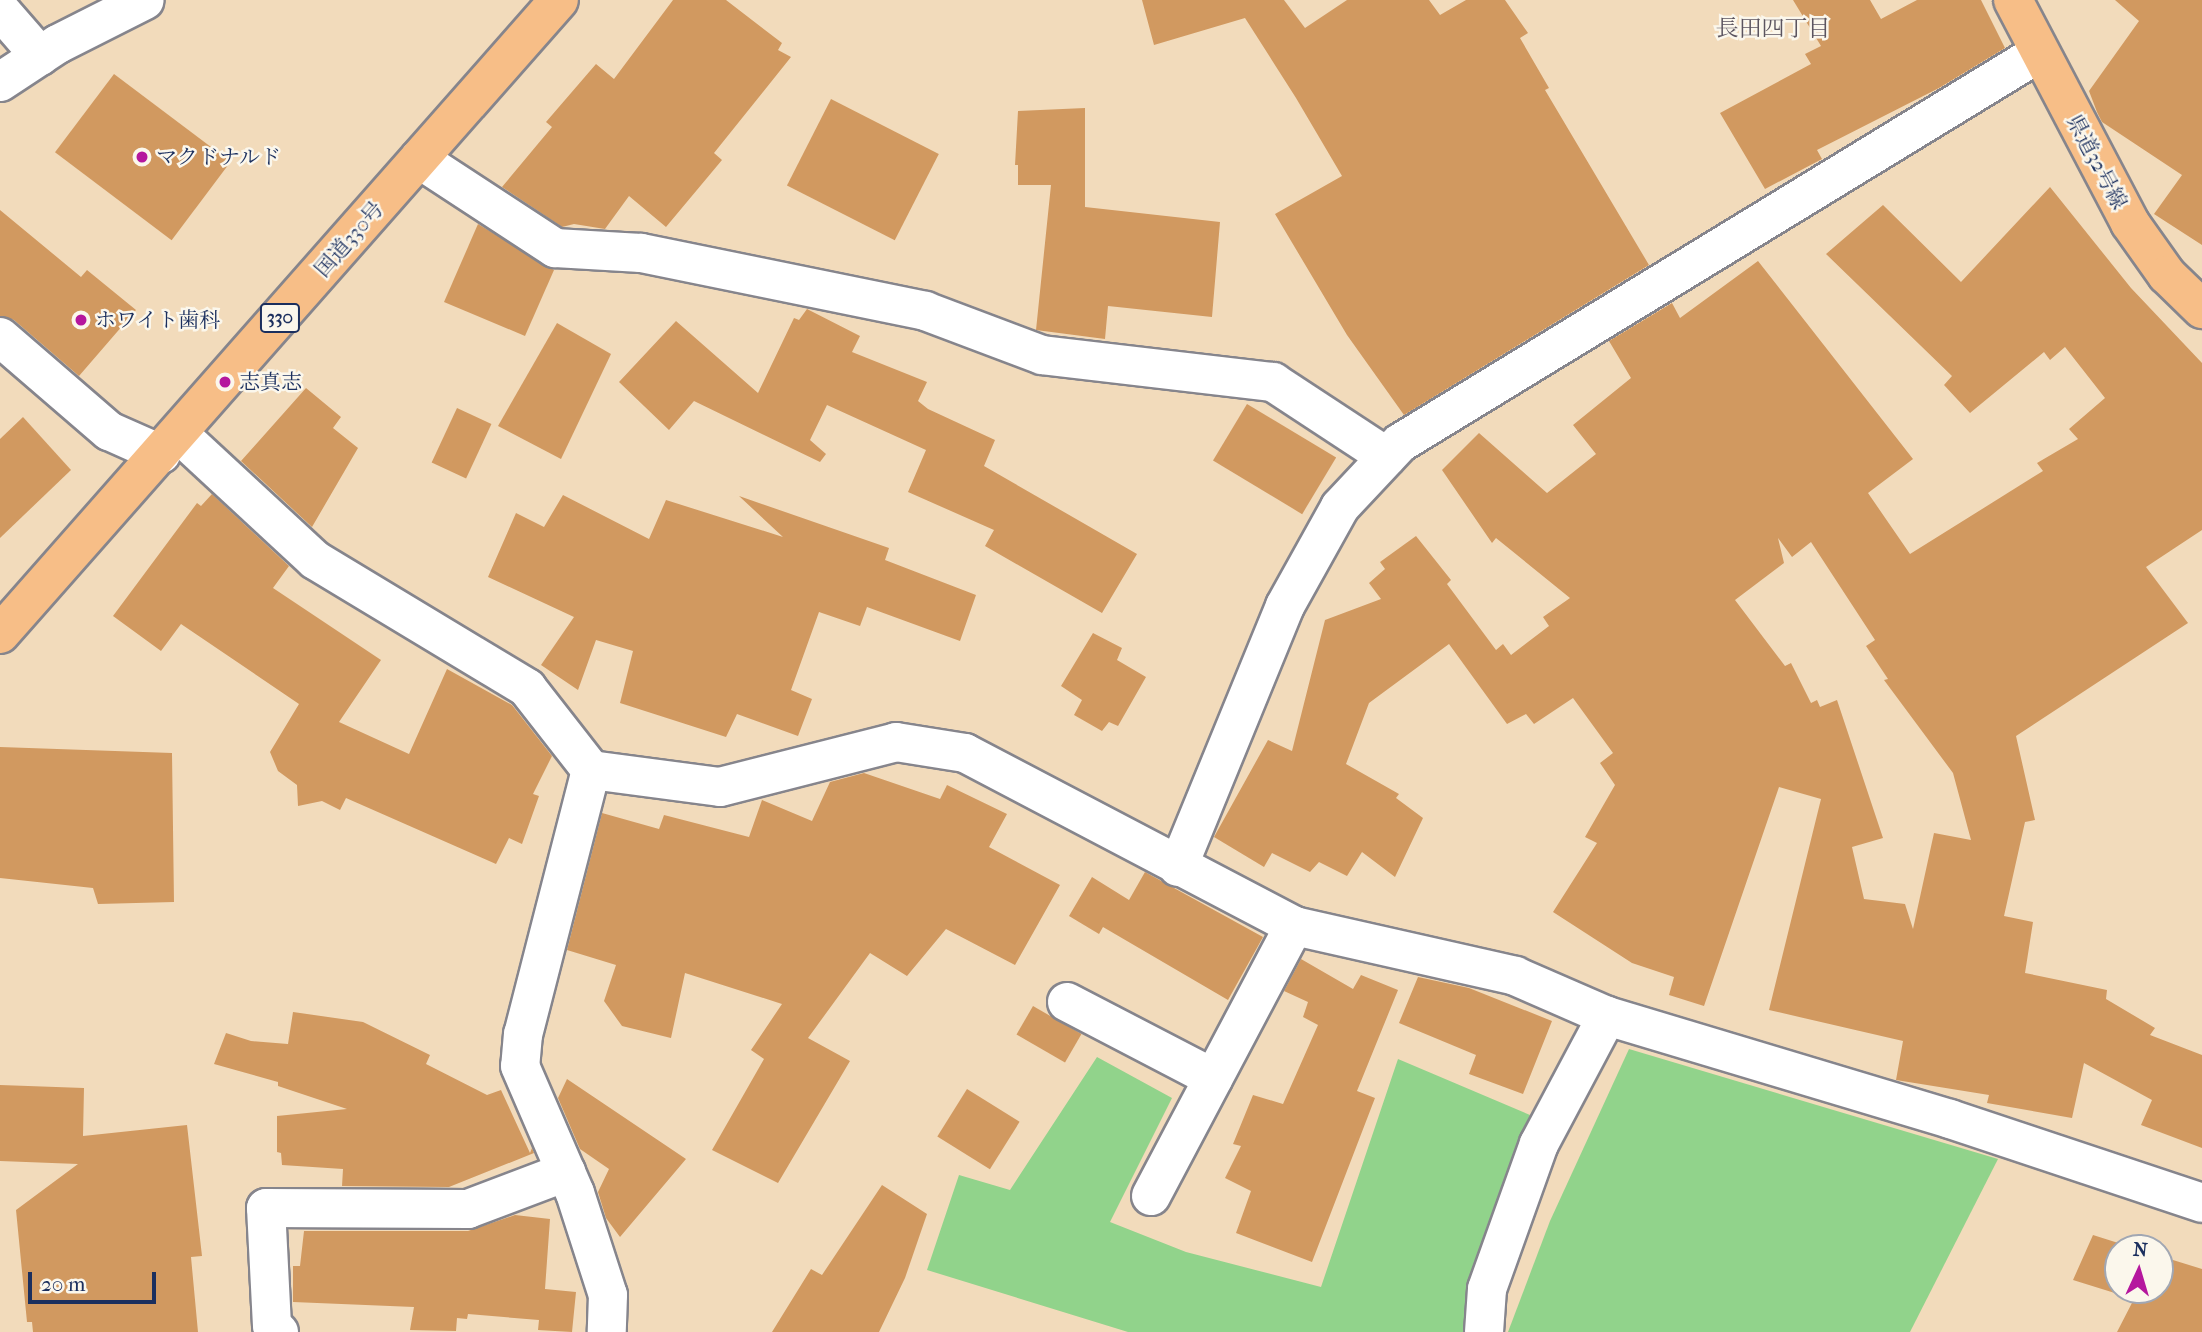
<!DOCTYPE html>
<html>
<head>
<meta charset="utf-8">
<style>
  body { margin:0 }
  #map { position:relative; width:2202px; height:1332px; overflow:hidden; background:#f2dbbb; font-family:"IM FELL French Canon","Noto Serif JP",serif }
  div>[style] { position:absolute }
  [style*='--x'] { left:calc(var(--x)*1px); top:calc(var(--y)*1px); width:calc(var(--w)*1px); rotate:calc(var(--a)*1deg) }
  .green>* { inset:0; background:#91d38b }
  .building>* { inset:0; background:#d19960; transform-origin:0 0 }
  .roads { filter:drop-shadow(2px 0 #86858c) drop-shadow(-2px 0 #86858c) drop-shadow(0 2px #86858c) drop-shadow(0 -2px #86858c) }
  .minor>* { height:38px; margin:-19px; padding:0 19px; transform-origin:19px; border-radius:19px; background:#fff }
  .major>* { height:38px; margin:-19px; padding:0 19px; transform-origin:19px; border-radius:19px; background:#f7be87 }
  .highway>* { height:38px; margin:-19px; padding:0 19px; transform-origin:19px; border-radius:19px; background:#f7be87 }
  .dots>* { width:19px; height:19px; translate:-50% -50%; box-sizing:border-box; border:4px solid #fbf7ec; border-radius:50% }
  span { translate:-50% -50%; white-space:nowrap; text-align:center; line-height:1.15; -webkit-text-stroke:5px #fbf7ec; paint-order:stroke }
  .shield-label span { padding:2px 5px; background:#fbf7ec; border:2px solid; border-radius:5px; -webkit-text-stroke-width:0 }
  .shield-label { font-size:19px; color:#1b2f5e; font-weight:700 }
  .poi-label { font-size:21px; color:#1b2f5e }
  .left { translate:0 -50%; text-align:left }
  .street-label { font-size:21px; color:#1b2f5e }
  .neighbourhood-label { font-size:23px; color:#5b545f }
  .north { position:absolute; left:2104px; top:1234px; width:70px; height:70px; box-sizing:border-box; background:#fbf7ec; border:2px solid #a1a7b3; border-radius:50%; rotate:4deg; font-size:19px; font-weight:700; line-height:28px; text-align:center; color:#1b2f5e }
  .north::after { content:''; display:block; margin:auto; width:24px; height:32px; background:#b5179e; clip-path:polygon(50% 0,100% 100%,50% 72%,0 100%) }
  .scale { position:absolute; left:28px; top:1272px; width:128px; height:32px; box-sizing:border-box; border:4px solid #1b2f5e; border-top:0; padding-left:9px; font-size:21px; line-height:24px; white-space:nowrap; color:#1b2f5e; -webkit-text-stroke:5px #fbf7ec; paint-order:stroke }
</style>
</head>
<body>
<div id="map">
  <div class="green">
    <i style="clip-path:polygon(1629px 1049px,1998px 1159px,1910px 1332px,1508px 1332px,1550px 1221px)"></i>
    <i style="clip-path:polygon(1097px 1057px,1172px 1098px,1110px 1222px,1186px 1252px,1321px 1287px,1398px 1059px,1530px 1115px,1466px 1300px,1464px 1332px,1128px 1332px,927px 1270px,959px 1175px,1010px 1190px)"></i>
  </div>
  <div class="building">
    <i style="clip-path:polygon(673px 0,726px 0,782px 43px,778px 50px,791px 57px,714px 153px,722px 160px,666px 227px,629px 196px,605px 229px,574px 224px,562px 227px,502px 187px,552px 127px,546px 122px,596px 64px,614px 79px)"></i>
    <i style="clip-path:polygon(1142px 0,1284px 0,1305px 28px,1347px 0,1429px 0,1440px 15px,1466px 0,1505px 0,1528px 33px,1520px 38px,1549px 88px,1545px 90px,1649px 265px,1404px 415px,1347px 335px,1275px 214px,1342px 176px,1296px 98px,1245px 18px,1154px 45px)"></i>
    <i style="clip-path:polygon(1793px 0,1870px 0,1881px 19px,1917px 0,1981px 0,2005px 48px,1939px 88px,1817px 150px,1822px 159px,1765px 189px,1720px 113px,1811px 64px,1805px 54px,1821px 46px)"></i>
    <i style="clip-path:polygon(2115px 0,2202px 0,2202px 245px,2154px 214px,2182px 175px,2102px 122px,2097px 112px,2089px 91px,2139px 21px)"></i>
    <i style="left:114px;top:74px;width:146px;height:98px;rotate:37deg"></i>
    <i style="left:831px;top:99px;width:121px;height:97px;rotate:27deg"></i>
    <i style="clip-path:polygon(1085px 108px,1085px 207px,1220px 222px,1212px 317px,1108px 306px,1105px 339px,1036px 330px,1051px 185px,1018px 185px,1018px 165px,1015px 165px,1018px 111px)"></i>
    <i style="clip-path:polygon(evenodd,2050px 187px,2131px 288px,2202px 363px,2202px 530px,2146px 567px,2188px 623px,2016px 736px,2035px 820px,2025px 822px,2004px 916px,2033px 922px,2025px 973px,2107px 990px,2106px 999px,2155px 1028px,2150px 1035px,2202px 1055px,2202px 1148px,2141px 1125px,2152px 1100px,2084px 1063px,2072px 1118px,1987px 1103px,1989px 1095px,1896px 1080px,1903px 1041px,1769px 1010px,1821px 799px,1779px 787px,1704px 1006px,1669px 995px,1674px 977px,1632px 963px,1553px 912px,1597px 843px,1585px 837px,1615px 785px,1600px 763px,1613px 753px,1573px 698px,1534px 724px,1526px 714px,1507px 724px,1449px 644px,1369px 703px,1346px 764px,1399px 794px,1396px 798px,1423px 818px,1395px 877px,1362px 852px,1347px 876px,1319px 862px,1310px 872px,1272px 853px,1264px 867px,1214px 837px,1268px 740px,1292px 751px,1325px 620px,1381px 599px,1369px 583px,1385px 569px,1380px 562px,1416px 536px,1451px 580px,1447px 584px,1496px 650px,1503px 644px,1511px 655px,1549px 626px,1543px 617px,1570px 598px,1496px 538px,1492px 543px,1442px 470px,1479px 433px,1547px 493px,1596px 454px,1573px 425px,1631px 378px,1609px 341px,1672px 303px,1680px 318px,1758px 261px,1913px 459px,1868px 493px,1910px 554px,2043px 471px,2037px 463px,2078px 439px,2069px 429px,2105px 398px,2065px 347px,2050px 360px,2044px 352px,1970px 413px,1944px 385px,1952px 376px,1826px 254px,1883px 205px,1961px 282px,2050px 187px,1778px 538px,1792px 557px,1811px 542px,1875px 640px,1866px 646px,1888px 679px,1884px 680px,1953px 773px,1971px 840px,1934px 833px,1913px 929px,1905px 904px,1864px 899px,1852px 847px,1883px 838px,1837px 700px,1820px 707px,1817px 700px,1811px 703px,1791px 663px,1785px 666px,1735px 600px,1784px 563px,1778px 538px)"></i>
    <i style="clip-path:polygon(0 210px,81px 277px,87px 270px,136px 310px,79px 376px,14px 320px,0 316px)"></i>
    <i style="clip-path:polygon(478px 224px,554px 270px,525px 336px,444px 302px)"></i>
    <i style="clip-path:polygon(807px 309px,860px 336px,852px 352px,927px 382px,918px 401px,928px 409px,995px 440px,984px 466px,1137px 554px,1102px 613px,985px 546px,994px 530px,908px 492px,926px 450px,827px 405px,810px 440px,826px 454px,820px 462px,694px 401px,669px 430px,619px 382px,676px 321px,758px 393px,794px 318px,799px 320px)"></i>
    <i style="clip-path:polygon(557px 323px,611px 354px,561px 459px,498px 426px)"></i>
    <i style="clip-path:polygon(306px 388px,341px 417px,333px 428px,358px 448px,312px 527px,241px 461px)"></i>
    <i style="left:1247px;top:404px;width:104px;height:66px;rotate:31deg"></i>
    <i style="left:457px;top:408px;width:38px;height:60px;rotate:25deg"></i>
    <i style="clip-path:polygon(23px 417px,71px 470px,0 538px,0 439px)"></i>
    <i style="clip-path:polygon(212px 494px,289px 566px,273px 588px,381px 660px,339px 722px,409px 754px,447px 669px,512px 705px,552px 756px,533px 794px,539px 796px,522px 844px,509px 838px,496px 864px,346px 798px,340px 810px,322px 801px,298px 806px,297px 785px,278px 771px,270px 752px,299px 704px,181px 624px,161px 651px,113px 616px,197px 503px,201px 506px)"></i>
    <i style="clip-path:polygon(563px 495px,649px 539px,666px 500px,783px 537px,739px 496px,889px 548px,885px 560px,976px 595px,960px 641px,867px 607px,860px 626px,819px 612px,791px 690px,812px 699px,798px 736px,737px 714px,726px 737px,620px 703px,633px 651px,596px 640px,578px 690px,541px 665px,574px 617px,488px 577px,516px 513px,544px 527px)"></i>
    <i style="clip-path:polygon(1093px 633px,1122px 648px,1117px 660px,1146px 677px,1118px 726px,1109px 722px,1102px 731px,1074px 715px,1082px 700px,1061px 686px)"></i>
    <i style="clip-path:polygon(0 747px,172px 753px,174px 902px,98px 904px,93px 888px,0 878px)"></i>
    <i style="clip-path:polygon(864px 773px,940px 799px,947px 785px,1007px 814px,989px 847px,1060px 885px,1015px 965px,946px 929px,907px 976px,870px 953px,808px 1038px,850px 1061px,778px 1183px,712px 1150px,764px 1059px,751px 1050px,782px 1004px,685px 973px,671px 1038px,622px 1026px,604px 1001px,616px 965px,567px 950px,602px 813px,659px 829px,664px 815px,749px 837px,762px 800px,812px 821px,830px 782px)"></i>
    <i style="clip-path:polygon(1145px 872px,1263px 937px,1228px 1000px,1103px 927px,1099px 934px,1069px 916px,1092px 877px,1129px 900px)"></i>
    <i style="clip-path:polygon(1301px 959px,1353px 989px,1361px 975px,1398px 990px,1357px 1091px,1375px 1098px,1312px 1262px,1236px 1233px,1251px 1191px,1225px 1178px,1241px 1146px,1233px 1144px,1253px 1095px,1283px 1104px,1318px 1025px,1303px 1017px,1308px 1002px,1284px 991px)"></i>
    <i style="clip-path:polygon(1418px 977px,1469px 988px,1552px 1021px,1523px 1094px,1469px 1074px,1476px 1055px,1399px 1023px)"></i>
    <i style="left:1033px;top:1006px;width:56px;height:33px;rotate:30deg"></i>
    <i style="clip-path:polygon(293px 1012px,363px 1022px,430px 1055px,426px 1064px,487px 1095px,501px 1090px,530px 1153px,532px 1148px,534px 1153px,449px 1187px,342px 1186px,343px 1169px,282px 1165px,281px 1153px,277px 1152px,277px 1116px,347px 1109px,278px 1086px,278px 1082px,214px 1064px,226px 1033px,251px 1041px,288px 1044px)"></i>
    <i style="clip-path:polygon(567px 1079px,686px 1159px,620px 1237px,606px 1218px,598px 1192px,609px 1169px,580px 1149px,558px 1098px)"></i>
    <i style="clip-path:polygon(0 1085px,84px 1088px,83px 1136px,187px 1125px,202px 1256px,191px 1257px,198px 1332px,33px 1332px,32px 1322px,27px 1322px,16px 1210px,78px 1164px,0 1161px)"></i>
    <i style="left:967px;top:1089px;width:62px;height:56px;rotate:32deg"></i>
    <i style="clip-path:polygon(882px 1185px,927px 1214px,905px 1278px,879px 1332px,772px 1332px,811px 1269px,822px 1275px)"></i>
    <i style="clip-path:polygon(515px 1215px,550px 1219px,545px 1289px,576px 1292px,572px 1332px,538px 1330px,539px 1320px,468px 1314px,467px 1319px,457px 1318px,456px 1331px,410px 1330px,414px 1307px,293px 1302px,293px 1266px,300px 1266px,304px 1231px,468px 1231px)"></i>
    <i style="clip-path:polygon(2093px 1235px,2134px 1248px,2118px 1248px,2118px 1290px,2160px 1290px,2160px 1256px,2202px 1269px,2202px 1332px,2117px 1332px,2134px 1299px,2073px 1280px)"></i>
  </div>
  <div class="roads">
    <div class="minor">
      <i style="--x:0;--y:10;--w:61;--a:49"></i>
      <i style="--x:0;--y:82;--w:69;--a:-33.2"></i>
      <i style="--x:58;--y:44;--w:97;--a:-26.8"></i>
      <i style="--x:419;--y:159;--w:163;--a:33.2"></i>
      <i style="--x:555;--y:248;--w:86;--a:3.3"></i>
      <i style="--x:641;--y:253;--w:290;--a:11.5"></i>
      <i style="--x:925;--y:311;--w:125;--a:20.6"></i>
      <i style="--x:1042;--y:355;--w:233;--a:6.7"></i>
      <i style="--x:1273;--y:382;--w:136;--a:33.3"></i>
      <i style="--x:0;--y:337;--w:144;--a:40.8"></i>
      <i style="--x:109;--y:431;--w:57;--a:23.9"></i>
      <i style="--x:179;--y:434;--w:185;--a:42.8"></i>
      <i style="--x:315;--y:560;--w:248;--a:31.1"></i>
      <i style="--x:527;--y:688;--w:104;--a:52"></i>
      <i style="--x:591;--y:770;--w:130;--a:7.5"></i>
      <i style="--x:720;--y:787;--w:182;--a:-14.3"></i>
      <i style="--x:896;--y:742;--w:70;--a:9.1"></i>
      <i style="--x:965;--y:753;--w:372;--a:27.7"></i>
      <i style="--x:1294;--y:926;--w:227;--a:12.7"></i>
      <i style="--x:1515;--y:976;--w:100;--a:23.5"></i>
      <i style="--x:1607;--y:1016;--w:358;--a:16.7"></i>
      <i style="--x:1950;--y:1119;--w:266;--a:18.4"></i>
      <i style="--x:591;--y:770;--w:273;--a:104.4"></i>
      <i style="--x:523;--y:1034;--w:32;--a:95"></i>
      <i style="--x:520;--y:1066;--w:138;--a:66.6"></i>
      <i style="--x:575;--y:1193;--w:107;--a:72.1"></i>
      <i style="--x:608;--y:1295;--w:37;--a:92"></i>
      <i style="--x:1178;--y:867;--w:282;--a:-67.7"></i>
      <i style="--x:1285;--y:606;--w:113;--a:-60.9"></i>
      <i style="--x:1340;--y:507;--w:88;--a:-46.8"></i>
      <i style="--x:1400;--y:443;--w:749;--a:-31.4"></i>
      <i style="--x:1067;--y:1002;--w:165;--a:27.5"></i>
      <i style="--x:1151;--y:1196;--w:306;--a:-62.1"></i>
      <i style="--x:279;--y:1332;--w:9;--a:-139"></i>
      <i style="--x:272;--y:1326;--w:118;--a:-92.9"></i>
      <i style="--x:266;--y:1208;--w:202;--a:0.3"></i>
      <i style="--x:468;--y:1209;--w:105;--a:-20.7"></i>
      <i style="--x:1484;--y:1332;--w:43;--a:-86"></i>
      <i style="--x:1487;--y:1289;--w:154;--a:-70.3"></i>
      <i style="--x:1539;--y:1144;--w:145;--a:-62"></i>
    </div>
    <div class="major">
      <i style="--x:2013;--y:0;--w:252;--a:62.3"></i>
      <i style="--x:2130;--y:223;--w:64;--a:54.6"></i>
      <i style="--x:2167;--y:275;--w:49;--a:44.2"></i>
    </div>
    <div class="highway">
      <i style="--x:0;--y:634;--w:845;--a:-48.6"></i>
    </div>
  </div>
  <div class="dots">
    <i style="left:142px;top:157px;background:#b5179e"></i>
    <i style="left:81px;top:320px;background:#b5179e"></i>
    <i style="left:225px;top:382px;background:#b5179e"></i>
  </div>
  <div class="shield-label">
    <span style="left:280px;top:318px">330</span>
  </div>
  <div class="poi-label">
    <span class="left" style="left:156px;top:157px">マクドナルド</span>
    <span class="left" style="left:95px;top:320px">ホワイト歯科</span>
    <span class="left" style="left:239px;top:382px">志真志</span>
  </div>
  <div class="street-label">
    <span style="left:2097px;top:162px;rotate:62deg">県道32号線</span>
    <span style="left:349px;top:239px;rotate:-49deg">国道330号</span>
  </div>
  <div class="neighbourhood-label">
    <span style="left:1773px;top:29px">長田四丁目</span>
  </div>
  <div class="north">N</div>
  <div class="scale">20 m</div>
</div>
</body>
</html>
